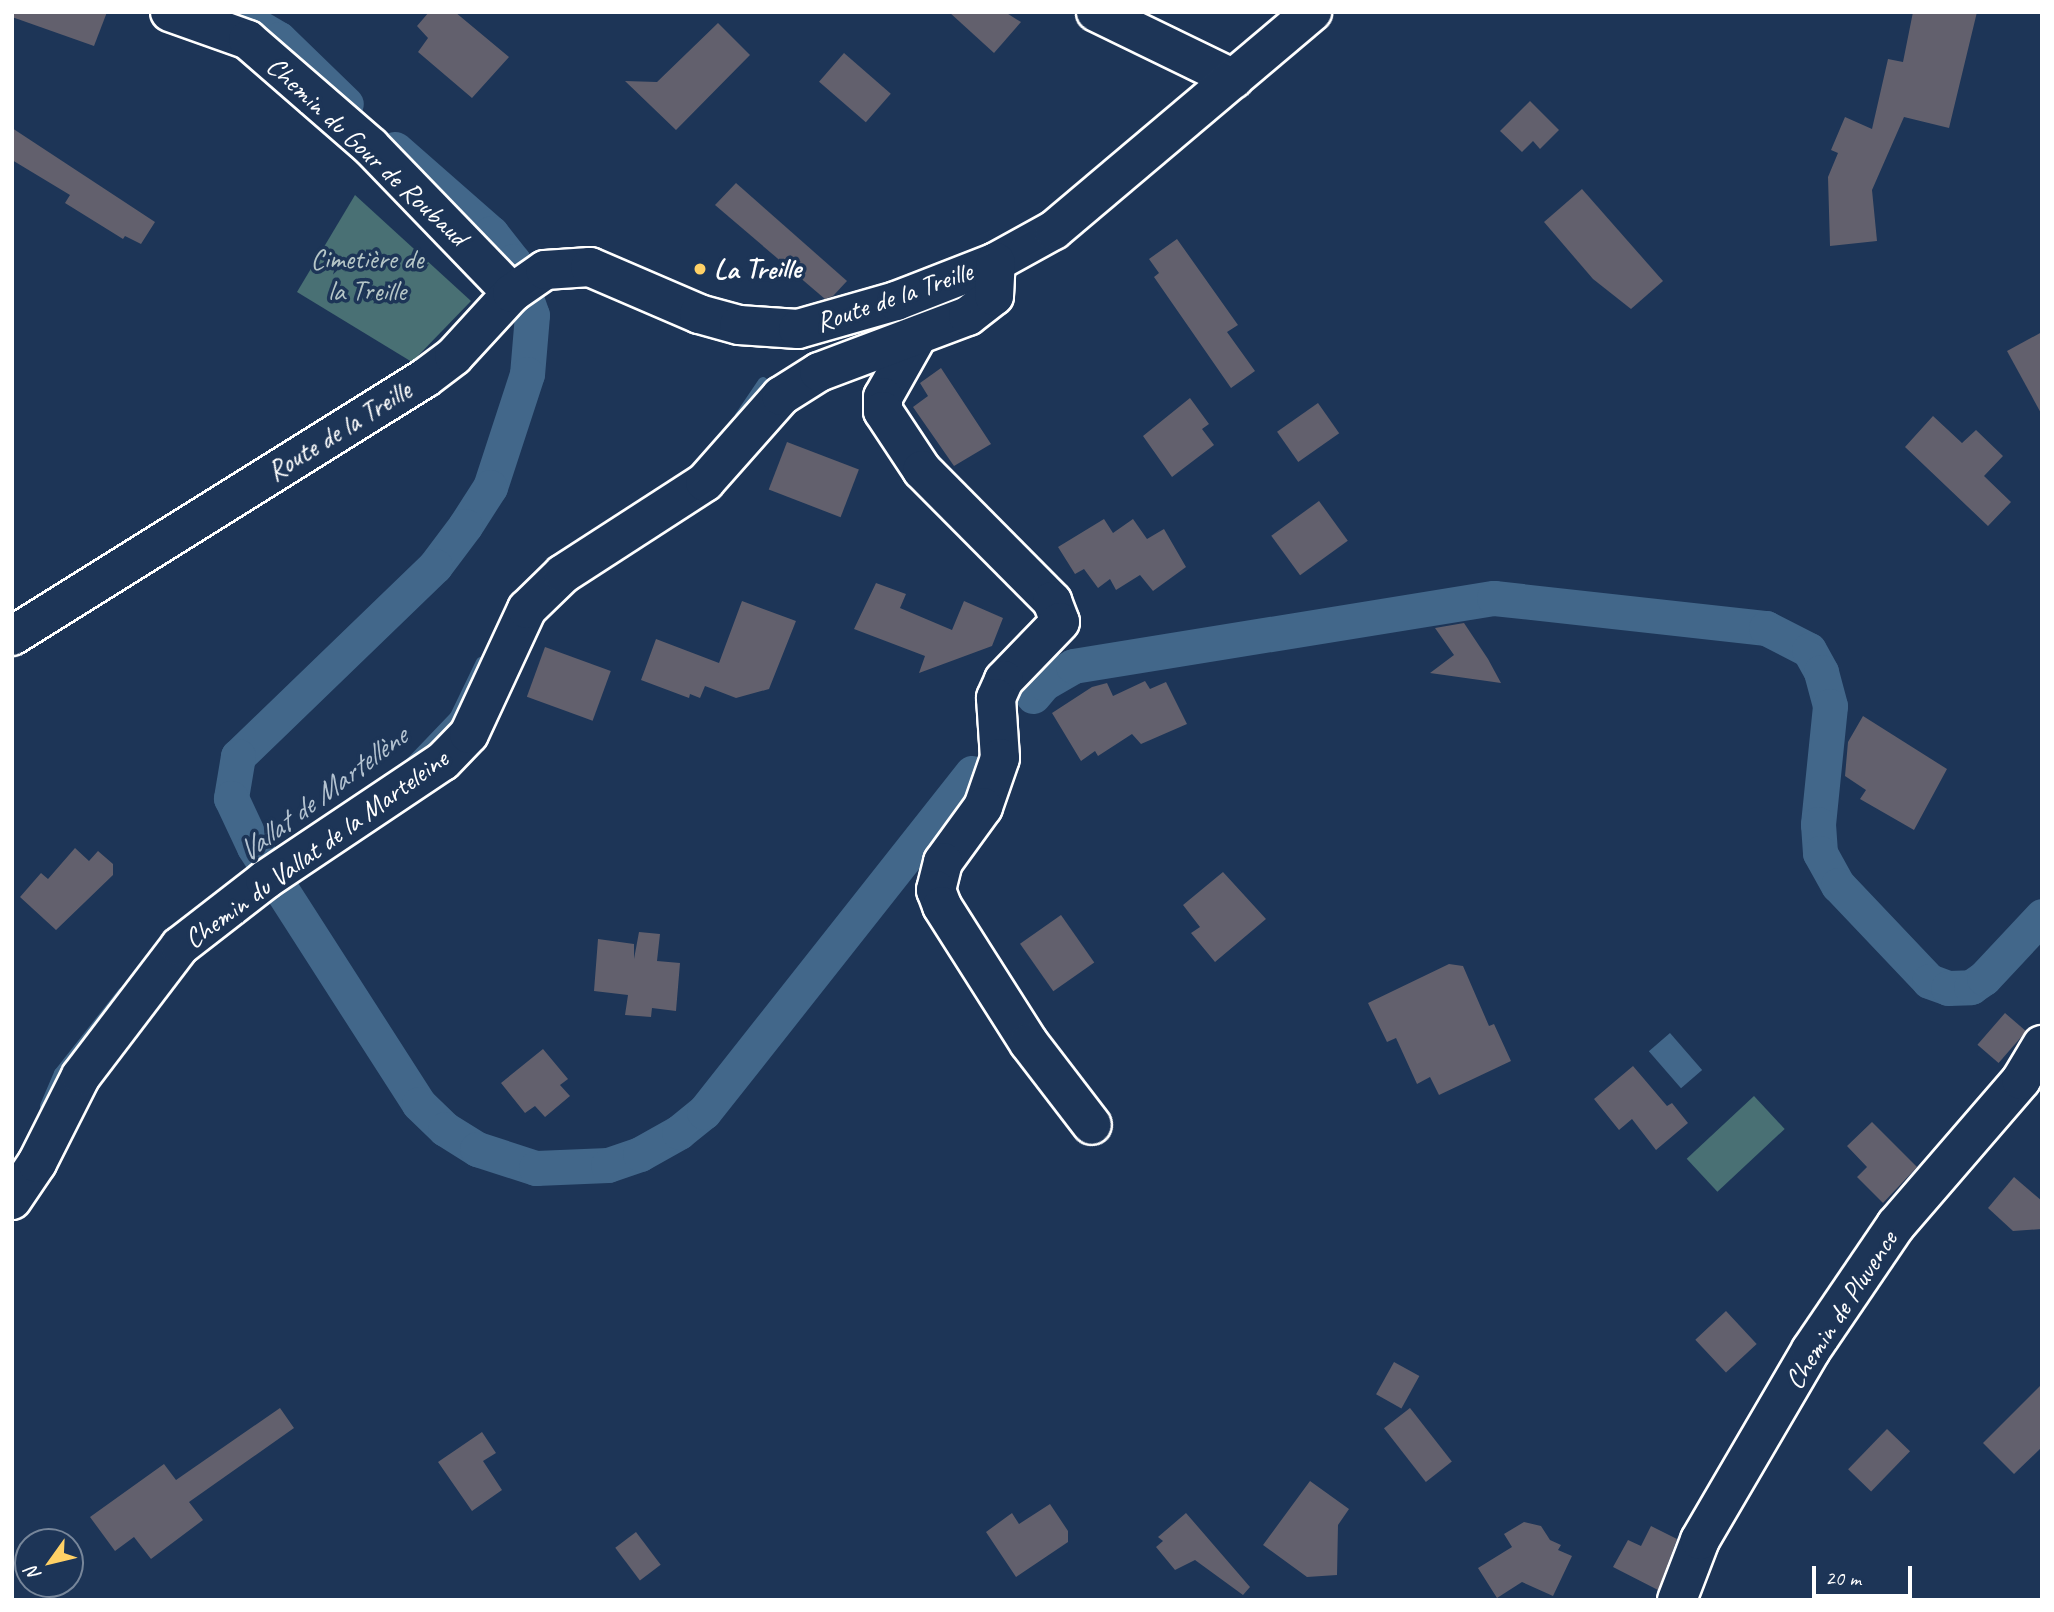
<!DOCTYPE html>
<html>
<head>
<meta charset="utf-8">
<style>
  body { margin:0 }
  #map { position:relative; width:2054px; height:1612px; overflow:hidden; background:#1d3557; font-family:Caveat,sans-serif }
  div>[style] { position:absolute }
  [style*='--x'] { left:calc(var(--x)*1px); top:calc(var(--y)*1px); width:calc(var(--w)*1px); rotate:calc(var(--a)*1deg) }
  .green>* { inset:0; background:#497074; transform-origin:0 0 }
  .water>* { inset:0; background:#42678a; transform-origin:0 0 }
  .stream>* { height:10px; margin:-5px; padding:0 5px; transform-origin:5px; border-radius:5px; background:#42678a }
  .canal>* { height:35px; margin:-17.5px; padding:0 17.5px; transform-origin:17.5px; border-radius:17.5px; background:#42678a }
  .building>* { inset:0; background:#62606d; transform-origin:0 0 }
  .roads { filter:drop-shadow(2px 0 #fff) drop-shadow(-2px 0 #fff) drop-shadow(0 2px #fff) drop-shadow(0 -2px #fff) }
  .minor>* { height:38px; margin:-19px; padding:0 19px; transform-origin:19px; border-radius:19px; background:#1d3557 }
  .dots>* { width:19px; height:19px; translate:-50% -50%; box-sizing:border-box; border:4px solid #1d3557; border-radius:50% }
  span { translate:-50% -50%; white-space:nowrap; text-align:center; line-height:1.15; -webkit-text-stroke:7px #1d3557; paint-order:stroke }
  .street-label { font-size:28px; color:#fff }
  .park-label { font-size:28px; color:#b6c6c7 }
  .poi-label { font-size:28px; color:#fff; font-weight:700 }
  .left { translate:0 -50%; text-align:left }
  .water-label { font-size:30px; color:#b3c2d0; font-style:italic }
  .frame { position:absolute; inset:0; border:14px solid #fff; pointer-events:none }
  .north { position:absolute; left:14px; top:1528px; width:70px; height:70px; box-sizing:border-box; background:#1d3557; border:2px solid #77869a; border-radius:50%; rotate:236deg; font-size:19px; font-weight:700; line-height:28px; text-align:center; color:#fff }
  .north::after { content:''; display:block; margin:auto; width:24px; height:32px; background:#ffd166; clip-path:polygon(50% 0,100% 100%,50% 72%,0 100%) }
  .scale { position:absolute; left:1812px; top:1566px; width:100px; height:32px; box-sizing:border-box; border:4px solid #fff; border-top:0; padding-left:9px; font-size:21px; line-height:24px; white-space:nowrap; color:#fff; -webkit-text-stroke:5px #1d3557; paint-order:stroke }
</style>
</head>
<body>
<div id="map">
  <div class="green">
    <i style="clip-path:polygon(355px 195px,471px 301px,412px 362px,297px 292px)"></i>
    <i style="left:1754px;top:1096px;width:45px;height:92px;rotate:47deg"></i>
  </div>
  <div class="water">
    <i style="left:1670px;top:1033px;width:49px;height:28px;rotate:49deg"></i>
  </div>
  <div class="stream">
    <i style="--x:740;--y:416;--w:41;--a:-55.9"></i>
    <i style="--x:410;--y:763;--w:65;--a:-46.2"></i>
    <i style="--x:455;--y:716;--w:60;--a:-64.3"></i>
    <i style="--x:45;--y:1106;--w:36;--a:-67"></i>
    <i style="--x:59;--y:1073;--w:103;--a:-51.7"></i>
  </div>
  <div class="canal">
    <i style="--x:233;--y:12;--w:53;--a:30.4"></i>
    <i style="--x:279;--y:39;--w:93;--a:44.1"></i>
    <i style="--x:395;--y:149;--w:128;--a:41.2"></i>
    <i style="--x:491;--y:233;--w:36;--a:52"></i>
    <i style="--x:513;--y:261;--w:57;--a:70.6"></i>
    <i style="--x:532;--y:315;--w:59;--a:94.8"></i>
    <i style="--x:527;--y:374;--w:119;--a:108.1"></i>
    <i style="--x:490;--y:487;--w:46;--a:122.7"></i>
    <i style="--x:465;--y:526;--w:50;--a:126.9"></i>
    <i style="--x:435;--y:566;--w:274;--a:136"></i>
    <i style="--x:238;--y:756;--w:43;--a:99.5"></i>
    <i style="--x:231;--y:798;--w:54;--a:64.9"></i>
    <i style="--x:254;--y:847;--w:305;--a:57.3"></i>
    <i style="--x:419;--y:1104;--w:36;--a:44"></i>
    <i style="--x:445;--y:1129;--w:38;--a:32"></i>
    <i style="--x:477;--y:1149;--w:62;--a:17.9"></i>
    <i style="--x:536;--y:1168;--w:72;--a:-2.4"></i>
    <i style="--x:608;--y:1165;--w:34;--a:-19"></i>
    <i style="--x:640;--y:1154;--w:45;--a:-29.4"></i>
    <i style="--x:679;--y:1132;--w:32;--a:-39"></i>
    <i style="--x:704;--y:1112;--w:432;--a:-51.7"></i>
    <i style="--x:1033;--y:696;--w:17;--a:-50"></i>
    <i style="--x:1044;--y:683;--w:34;--a:-30"></i>
    <i style="--x:1073;--y:666;--w:426;--a:-9.2"></i>
    <i style="--x:1494;--y:598;--w:274;--a:6.3"></i>
    <i style="--x:1766;--y:628;--w:48;--a:27.1"></i>
    <i style="--x:1809;--y:650;--w:25;--a:61"></i>
    <i style="--x:1821;--y:672;--w:35;--a:75"></i>
    <i style="--x:1830;--y:706;--w:119;--a:95.8"></i>
    <i style="--x:1818;--y:824;--w:29;--a:86"></i>
    <i style="--x:1820;--y:853;--w:37;--a:61"></i>
    <i style="--x:1838;--y:885;--w:132;--a:46.5"></i>
    <i style="--x:1929;--y:981;--w:20;--a:20"></i>
    <i style="--x:1948;--y:988;--w:23;--a:-2"></i>
    <i style="--x:1971;--y:987;--w:16;--a:-35"></i>
    <i style="--x:1984;--y:978;--w:85;--a:-46.9"></i>
  </div>
  <div class="building">
    <i style="clip-path:polygon(12px 12px,107px 12px,94px 46px,12px 17px)"></i>
    <i style="clip-path:polygon(429px 12px,455px 12px,509px 57px,472px 98px,418px 52px,428px 38px,417px 26px)"></i>
    <i style="clip-path:polygon(949px 12px,1005px 12px,1021px 22px,994px 53px)"></i>
    <i style="clip-path:polygon(1913px 12px,1977px 12px,1949px 128px,1904px 117px,1872px 190px,1877px 241px,1830px 246px,1828px 177px,1838px 153px,1831px 150px,1845px 117px,1872px 129px,1888px 59px,1903px 62px)"></i>
    <i style="clip-path:polygon(718px 23px,750px 55px,676px 130px,625px 81px,657px 82px)"></i>
    <i style="left:844px;top:53px;width:62px;height:38px;rotate:41deg"></i>
    <i style="clip-path:polygon(1530px 101px,1559px 130px,1540px 149px,1533px 141px,1522px 152px,1500px 131px)"></i>
    <i style="clip-path:polygon(12px 128px,155px 222px,141px 244px,125px 236px,123px 239px,65px 203px,70px 195px,12px 160px)"></i>
    <i style="clip-path:polygon(736px 183px,847px 281px,833px 296px,825px 299px,715px 205px)"></i>
    <i style="clip-path:polygon(1582px 189px,1663px 281px,1631px 309px,1593px 279px,1544px 222px)"></i>
    <i style="clip-path:polygon(1177px 239px,1238px 325px,1227px 332px,1255px 371px,1231px 388px,1154px 277px,1159px 273px,1149px 259px)"></i>
    <i style="clip-path:polygon(2042px 332px,2042px 415px,2007px 351px)"></i>
    <i style="clip-path:polygon(941px 368px,991px 444px,954px 466px,913px 407px,928px 396px,920px 383px)"></i>
    <i style="clip-path:polygon(1190px 398px,1209px 424px,1202px 429px,1214px 445px,1172px 477px,1143px 436px)"></i>
    <i style="left:1318px;top:403px;width:37px;height:50px;rotate:55deg"></i>
    <i style="clip-path:polygon(1933px 416px,1962px 443px,1976px 430px,2003px 456px,1984px 476px,2011px 502px,1988px 526px,1905px 447px)"></i>
    <i style="left:787px;top:442px;width:77px;height:51px;rotate:21deg"></i>
    <i style="left:1319px;top:501px;width:49px;height:59px;rotate:54deg"></i>
    <i style="clip-path:polygon(1104px 519px,1113px 533px,1133px 519px,1147px 539px,1164px 529px,1186px 567px,1153px 591px,1140px 575px,1116px 590px,1110px 579px,1098px 588px,1084px 569px,1075px 574px,1058px 547px)"></i>
    <i style="clip-path:polygon(876px 583px,906px 594px,900px 608px,952px 630px,964px 601px,1003px 618px,992px 646px,919px 673px,925px 656px,854px 629px)"></i>
    <i style="clip-path:polygon(742px 601px,796px 621px,769px 689px,736px 698px,705px 686px,700px 698px,690px 694px,689px 698px,641px 680px,656px 639px,719px 663px)"></i>
    <i style="clip-path:polygon(1464px 623px,1488px 659px,1501px 683px,1430px 673px,1454px 655px,1435px 628px)"></i>
    <i style="left:545px;top:647px;width:70px;height:53px;rotate:20deg"></i>
    <i style="clip-path:polygon(1145px 681px,1150px 689px,1166px 682px,1187px 724px,1141px 744px,1132px 734px,1098px 756px,1095px 751px,1081px 761px,1052px 713px,1092px 687px,1107px 683px,1113px 696px)"></i>
    <i style="clip-path:polygon(1863px 716px,1947px 769px,1914px 830px,1860px 799px,1866px 790px,1845px 776px,1848px 742px)"></i>
    <i style="clip-path:polygon(75px 848px,89px 861px,98px 851px,113px 864px,113px 875px,56px 930px,20px 897px,41px 873px,48px 879px)"></i>
    <i style="clip-path:polygon(1223px 872px,1266px 919px,1215px 962px,1191px 933px,1200px 927px,1183px 905px)"></i>
    <i style="left:1061px;top:915px;width:58px;height:50px;rotate:55deg"></i>
    <i style="clip-path:polygon(639px 932px,660px 934px,657px 961px,680px 963px,676px 1011px,652px 1008px,651px 1017px,625px 1015px,628px 995px,594px 991px,598px 939px,634px 944px,634px 959px)"></i>
    <i style="clip-path:polygon(1449px 964px,1463px 966px,1489px 1026px,1494px 1024px,1511px 1061px,1439px 1095px,1430px 1077px,1417px 1084px,1396px 1038px,1387px 1042px,1368px 1003px)"></i>
    <i style="left:2005px;top:1013px;width:28px;height:42px;rotate:41deg"></i>
    <i style="clip-path:polygon(543px 1049px,568px 1079px,560px 1085px,570px 1096px,545px 1117px,535px 1106px,525px 1113px,501px 1083px)"></i>
    <i style="clip-path:polygon(1633px 1066px,1667px 1106px,1672px 1103px,1688px 1123px,1656px 1150px,1632px 1119px,1619px 1130px,1594px 1099px)"></i>
    <i style="clip-path:polygon(1872px 1122px,1917px 1167px,1883px 1203px,1857px 1177px,1867px 1167px,1847px 1146px)"></i>
    <i style="clip-path:polygon(2014px 1177px,2042px 1201px,2042px 1229px,2013px 1231px,1988px 1208px)"></i>
    <i style="left:1726px;top:1311px;width:45px;height:42px;rotate:47deg"></i>
    <i style="left:1394px;top:1362px;width:29px;height:37px;rotate:29deg"></i>
    <i style="clip-path:polygon(2042px 1384px,2042px 1447px,2014px 1474px,1983px 1443px)"></i>
    <i style="clip-path:polygon(280px 1408px,294px 1428px,189px 1502px,203px 1520px,151px 1559px,134px 1537px,115px 1551px,90px 1517px,164px 1464px,176px 1480px)"></i>
    <i style="left:1410px;top:1408px;width:68px;height:33px;rotate:52deg"></i>
    <i style="left:1887px;top:1429px;width:32px;height:56px;rotate:44deg"></i>
    <i style="clip-path:polygon(482px 1432px,496px 1453px,483px 1461px,502px 1490px,472px 1511px,438px 1462px)"></i>
    <i style="clip-path:polygon(1310px 1481px,1349px 1509px,1338px 1525px,1337px 1575px,1307px 1577px,1263px 1545px)"></i>
    <i style="clip-path:polygon(1050px 1504px,1068px 1531px,1068px 1542px,1016px 1577px,986px 1532px,1012px 1513px,1019px 1524px)"></i>
    <i style="clip-path:polygon(1186px 1513px,1250px 1587px,1243px 1595px,1195px 1560px,1175px 1570px,1156px 1547px,1163px 1541px,1158px 1537px)"></i>
    <i style="clip-path:polygon(1524px 1522px,1541px 1526px,1550px 1540px,1561px 1545px,1558px 1550px,1572px 1556px,1553px 1596px,1522px 1582px,1497px 1598px,1478px 1568px,1512px 1547px,1504px 1534px)"></i>
    <i style="clip-path:polygon(1651px 1526px,1677px 1539px,1658px 1590px,1613px 1567px,1628px 1540px,1641px 1546px)"></i>
    <i style="left:636px;top:1532px;width:41px;height:26px;rotate:53deg"></i>
  </div>
  <div class="roads">
    <div class="minor">
      <i style="--x:170;--y:12;--w:83;--a:19.7"></i>
      <i style="--x:248;--y:40;--w:163;--a:41"></i>
      <i style="--x:371;--y:147;--w:203;--a:46"></i>
      <i style="--x:1096;--y:12;--w:153;--a:25.9"></i>
      <i style="--x:917;--y:337;--w:69;--a:119.5"></i>
      <i style="--x:883;--y:397;--w:14;--a:90"></i>
      <i style="--x:883;--y:411;--w:71;--a:56.5"></i>
      <i style="--x:922;--y:470;--w:185;--a:45.2"></i>
      <i style="--x:1052;--y:601;--w:22;--a:69"></i>
      <i style="--x:1060;--y:622;--w:81;--a:134"></i>
      <i style="--x:1004;--y:680;--w:20;--a:114"></i>
      <i style="--x:996;--y:698;--w:60;--a:86.2"></i>
      <i style="--x:1000;--y:758;--w:52;--a:109.1"></i>
      <i style="--x:983;--y:807;--w:68;--a:126"></i>
      <i style="--x:943;--y:862;--w:29;--a:104"></i>
      <i style="--x:936;--y:890;--w:17;--a:69"></i>
      <i style="--x:942;--y:906;--w:162;--a:57.6"></i>
      <i style="--x:1029;--y:1043;--w:103;--a:52.5"></i>
      <i style="--x:12;--y:636;--w:487;--a:-32"></i>
      <i style="--x:425;--y:378;--w:36;--a:-37"></i>
      <i style="--x:454;--y:356;--w:86;--a:-47.4"></i>
      <i style="--x:512;--y:293;--w:40;--a:-34.9"></i>
      <i style="--x:545;--y:270;--w:45;--a:-3.8"></i>
      <i style="--x:590;--y:267;--w:119;--a:23.3"></i>
      <i style="--x:699;--y:314;--w:41;--a:15.4"></i>
      <i style="--x:739;--y:325;--w:59;--a:3.9"></i>
      <i style="--x:798;--y:329;--w:102;--a:-15.9"></i>
      <i style="--x:896;--y:301;--w:107;--a:-21.3"></i>
      <i style="--x:996;--y:262;--w:66;--a:-28.9"></i>
      <i style="--x:1054;--y:230;--w:338;--a:-40.2"></i>
      <i style="--x:12;--y:1200;--w:45;--a:-56"></i>
      <i style="--x:37;--y:1163;--w:97;--a:-63.2"></i>
      <i style="--x:81;--y:1076;--w:163;--a:-52.7"></i>
      <i style="--x:180;--y:946;--w:108;--a:-37.8"></i>
      <i style="--x:265;--y:880;--w:214;--a:-33.8"></i>
      <i style="--x:443;--y:761;--w:37;--a:-46"></i>
      <i style="--x:469;--y:734;--w:138;--a:-65.1"></i>
      <i style="--x:527;--y:609;--w:50;--a:-44.2"></i>
      <i style="--x:563;--y:574;--w:169;--a:-32.9"></i>
      <i style="--x:705;--y:482;--w:115;--a:-48.5"></i>
      <i style="--x:781;--y:396;--w:45;--a:-32.3"></i>
      <i style="--x:819;--y:372;--w:159;--a:-20.6"></i>
      <i style="--x:968;--y:316;--w:33;--a:-38"></i>
      <i style="--x:994;--y:296;--w:34;--a:-87"></i>
      <i style="--x:1677;--y:1600;--w:64;--a:-69"></i>
      <i style="--x:1700;--y:1540;--w:220;--a:-59.7"></i>
      <i style="--x:1811;--y:1350;--w:151;--a:-55.8"></i>
      <i style="--x:1896;--y:1225;--w:191;--a:-49.2"></i>
      <i style="--x:2021;--y:1080;--w:41;--a:-59"></i>
    </div>
  </div>
  <div class="dots">
    <i style="left:700px;top:269px;background:#ffd166"></i>
  </div>
  <div class="street-label">
    <span style="left:367px;top:151px;rotate:43deg">Chemin du Gour de Roubaud</span>
    <span style="left:894px;top:297px;rotate:-19deg">Route de la Treille</span>
    <span style="left:339px;top:431px;rotate:-32deg">Route de la Treille</span>
    <span style="left:316px;top:849px;rotate:-36deg">Chemin du Vallat de la Marteleine</span>
    <span style="left:1841px;top:1310px;rotate:-57deg">Chemin de Pluvence</span>
  </div>
  <div class="park-label">
    <span style="left:367px;top:275px">Cimetière de<br>la Treille</span>
  </div>
  <div class="poi-label">
    <span class="left" style="left:714px;top:269px">La Treille</span>
  </div>
  <div class="water-label">
    <span style="left:322px;top:794px;rotate:-37deg">Vallat de Martellène</span>
  </div>
  <div class="frame"></div>
  <div class="north">N</div>
  <div class="scale">20 m</div>
</div>
</body>
</html>
